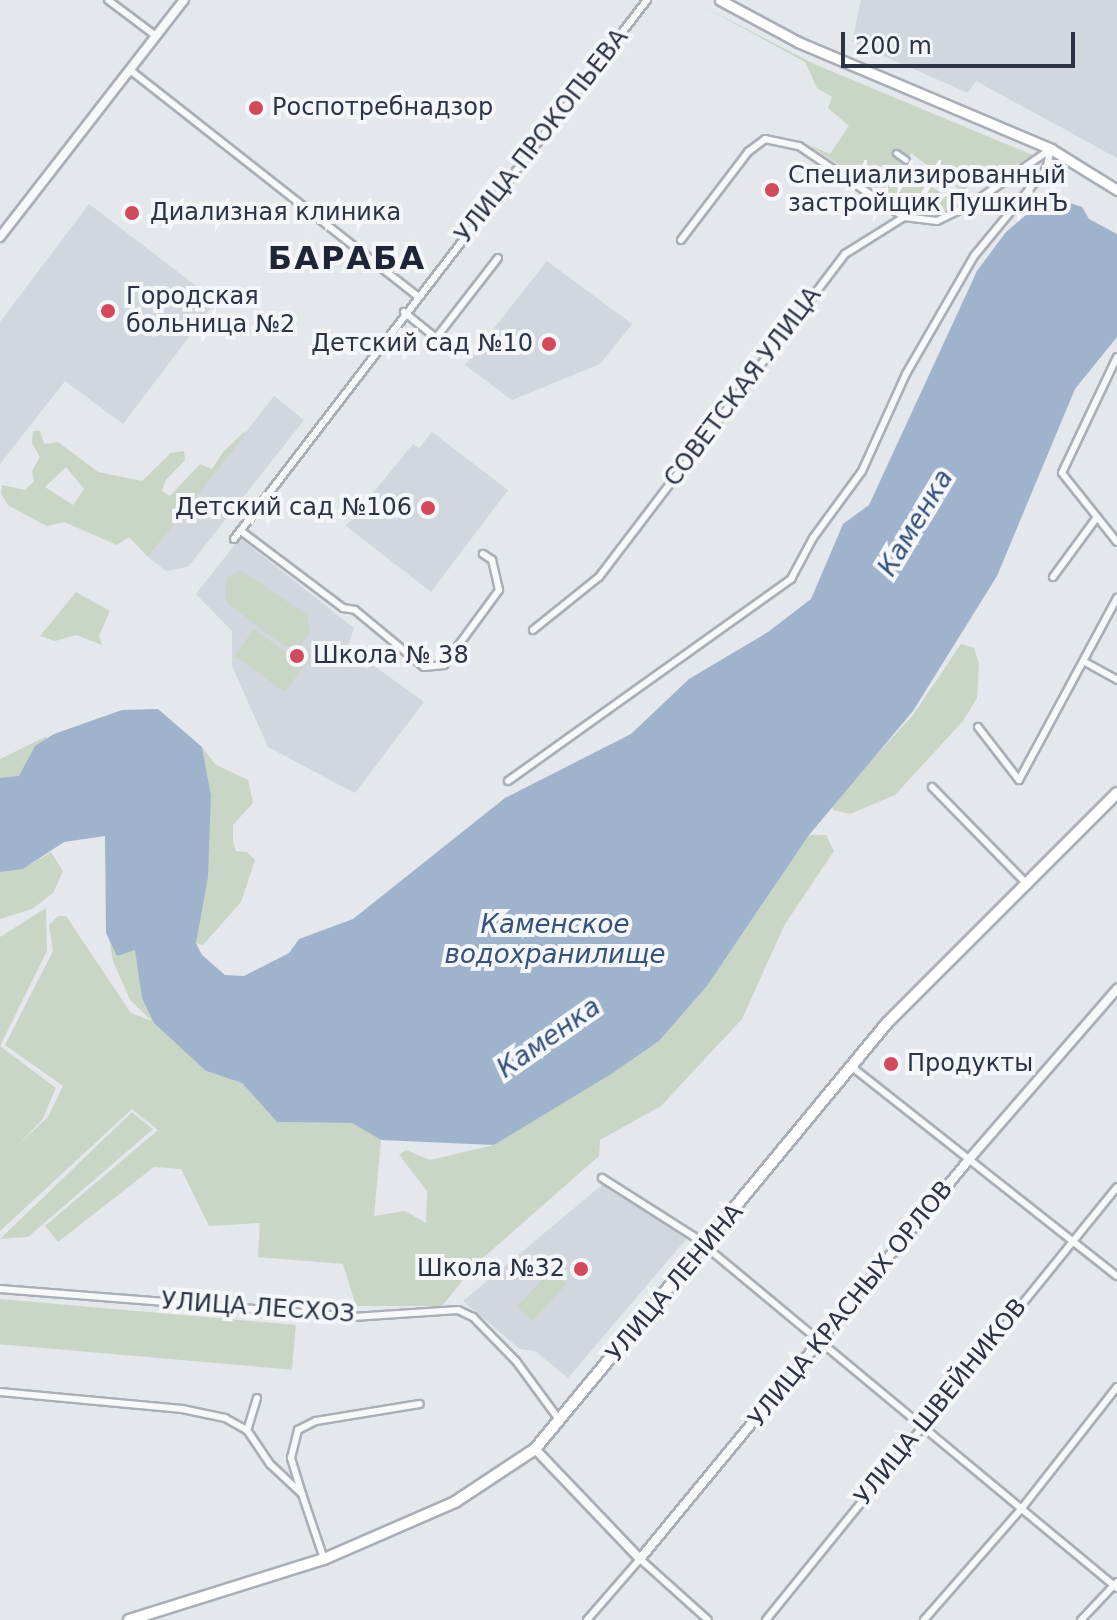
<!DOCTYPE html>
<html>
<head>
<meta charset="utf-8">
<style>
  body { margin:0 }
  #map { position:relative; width:1117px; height:1620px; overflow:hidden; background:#e4e7ec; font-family:"DejaVu Sans",sans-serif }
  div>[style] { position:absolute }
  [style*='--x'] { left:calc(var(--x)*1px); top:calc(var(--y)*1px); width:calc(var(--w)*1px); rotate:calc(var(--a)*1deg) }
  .built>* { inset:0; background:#d2d6de }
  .green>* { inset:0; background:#c9d6c5; transform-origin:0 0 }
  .water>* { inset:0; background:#9fb4cc }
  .roads { filter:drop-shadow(2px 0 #a9aeb7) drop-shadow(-2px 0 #a9aeb7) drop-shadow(0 2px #a9aeb7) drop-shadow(0 -2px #a9aeb7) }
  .pedestrian>* { height:5px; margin:-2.5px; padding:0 2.5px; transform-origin:2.5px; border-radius:2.5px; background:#f7f8fa }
  .minor>* { height:6px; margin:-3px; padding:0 3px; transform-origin:3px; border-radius:3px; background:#f7f8fa }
  .tertiary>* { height:8px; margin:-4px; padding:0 4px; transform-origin:4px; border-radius:4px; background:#f7f8fa }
  .secondary>* { height:9px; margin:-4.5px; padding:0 4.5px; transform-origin:4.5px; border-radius:4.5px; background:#fff }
  .primary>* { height:10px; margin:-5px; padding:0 5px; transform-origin:5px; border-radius:5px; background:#fff }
  .dots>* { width:22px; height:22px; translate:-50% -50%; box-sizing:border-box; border:4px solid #f4f6f9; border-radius:50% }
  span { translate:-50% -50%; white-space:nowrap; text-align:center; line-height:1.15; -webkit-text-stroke:8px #f4f6f9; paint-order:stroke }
  .poi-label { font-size:24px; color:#2b3445 }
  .left { translate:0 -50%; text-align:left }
  .right { translate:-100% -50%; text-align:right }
  .street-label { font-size:24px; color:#2b3445 }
  .water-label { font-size:26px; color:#34527a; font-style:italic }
  .district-label { font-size:32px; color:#1d2536; font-weight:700; letter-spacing:2px }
  .scale { position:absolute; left:841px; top:32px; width:234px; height:36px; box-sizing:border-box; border:4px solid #2b3445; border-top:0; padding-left:10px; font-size:24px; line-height:28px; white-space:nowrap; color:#2b3445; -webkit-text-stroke:6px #f4f6f9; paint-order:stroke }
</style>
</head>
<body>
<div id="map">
  <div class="built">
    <i style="clip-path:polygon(861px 0,1117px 0,1117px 158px,976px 81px,968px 93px,852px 42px)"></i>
    <i style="clip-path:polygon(89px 204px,216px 301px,123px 424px,65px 381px,0 464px,0 322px)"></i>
    <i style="clip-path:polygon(547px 261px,632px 324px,600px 364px,512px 400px,465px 365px)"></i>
    <i style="clip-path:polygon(274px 396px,304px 420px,188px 567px,166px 571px,148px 557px)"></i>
    <i style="clip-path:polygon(432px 432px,508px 490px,431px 592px,346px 526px,413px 444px,419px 448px)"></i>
    <i style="clip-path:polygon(240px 538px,354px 628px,348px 647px,424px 702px,355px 793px,268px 747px,232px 666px,232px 631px,196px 594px)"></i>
    <i style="clip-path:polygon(603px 1184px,687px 1238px,568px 1378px,535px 1351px,520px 1349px,463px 1301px)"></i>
  </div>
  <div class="green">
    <i style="clip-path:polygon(697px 3px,814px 64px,1035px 156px,1006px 169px,981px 170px,963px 192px,911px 153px,901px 168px,961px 205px,939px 215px,917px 216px,809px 145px,830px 154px,849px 126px,828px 108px,832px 97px,817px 88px,805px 62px)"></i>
    <i style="clip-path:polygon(evenodd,33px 431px,40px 431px,44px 444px,58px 442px,98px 472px,142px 481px,171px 453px,184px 451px,185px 460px,166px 480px,162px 491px,170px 496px,200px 464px,212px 469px,223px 452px,245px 431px,245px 435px,148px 557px,129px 537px,117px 545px,64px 522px,47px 526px,9px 506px,1px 494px,2px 485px,25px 490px,34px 481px,32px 471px,40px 457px,32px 443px,33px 431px,66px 467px,84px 489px,73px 505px,45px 487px,66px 467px)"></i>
    <i style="clip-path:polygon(241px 570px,307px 615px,310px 633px,299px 647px,284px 646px,226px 602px,226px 578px)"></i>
    <i style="clip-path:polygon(76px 592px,110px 611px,99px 636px,102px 645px,76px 635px,55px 641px,40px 636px)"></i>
    <i style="left:254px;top:629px;width:62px;height:33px;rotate:36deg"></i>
    <i style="clip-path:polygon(961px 644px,974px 648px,979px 664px,977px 698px,963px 721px,895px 795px,850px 814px,833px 810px,832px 803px,913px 715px)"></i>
    <i style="clip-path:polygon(47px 736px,32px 777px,0 783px,0 759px)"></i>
    <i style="clip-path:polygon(202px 747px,216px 765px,248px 780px,253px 803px,233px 825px,233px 842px,236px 851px,247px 852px,255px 860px,241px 902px,203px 945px,196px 943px,211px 795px)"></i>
    <i style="clip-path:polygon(809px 835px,826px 835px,834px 851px,785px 924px,742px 1019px,661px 1106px,600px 1140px,599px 1156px,476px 1264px,442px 1306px,356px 1306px,343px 1264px,258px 1257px,260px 1223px,209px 1226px,181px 1169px,154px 1167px,58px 1242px,45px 1226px,158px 1130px,132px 1109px,0 1231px,0 937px,46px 908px,47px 951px,0 1046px,56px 1088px,42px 1120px,18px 1145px,48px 1117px,63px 1086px,5px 1045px,53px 951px,49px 925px,58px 916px,66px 916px,131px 1013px,152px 1021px,130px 1000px,113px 961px,106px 921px,108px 852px,206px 1071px,242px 1083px,277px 1122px,352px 1123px,381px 1140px,374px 1216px,405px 1211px,426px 1223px,427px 1191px,399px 1155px,406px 1150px,430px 1160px,494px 1145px,659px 1041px,707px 986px)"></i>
    <i style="clip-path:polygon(51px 852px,63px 871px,53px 893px,32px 909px,0 919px,0 872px,23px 869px)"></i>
    <i style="clip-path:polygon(132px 1112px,153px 1129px,28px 1237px,0 1239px)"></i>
    <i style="left:551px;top:1270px;width:21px;height:50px;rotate:43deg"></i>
    <i style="left:0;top:1299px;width:297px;height:45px;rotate:5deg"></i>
  </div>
  <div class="water">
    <i style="clip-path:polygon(1048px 196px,1082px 207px,1089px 219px,1117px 234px,1117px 337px,1075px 389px,997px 576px,913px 711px,809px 835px,707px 986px,659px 1041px,611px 1074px,494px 1145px,381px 1140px,352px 1123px,277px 1122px,242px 1083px,206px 1071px,154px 1023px,142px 998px,135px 950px,117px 956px,106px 933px,105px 836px,64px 842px,23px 869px,0 872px,0 778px,19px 776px,35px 746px,54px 734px,122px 710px,158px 709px,202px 747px,211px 795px,208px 877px,196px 943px,202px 955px,225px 975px,244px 976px,289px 953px,299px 939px,353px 919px,505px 798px,631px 734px,689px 679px,768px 632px,811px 599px,843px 524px,869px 505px,977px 271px,1006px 232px)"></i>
  </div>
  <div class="roads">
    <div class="pedestrian">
      <i style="--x:896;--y:153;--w:12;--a:35"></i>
    </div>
    <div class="minor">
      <i style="--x:108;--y:0;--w:60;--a:36.9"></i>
      <i style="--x:130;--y:70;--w:364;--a:38.2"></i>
      <i style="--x:681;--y:240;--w:111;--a:-52.7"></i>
      <i style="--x:748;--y:152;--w:21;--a:-37"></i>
      <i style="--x:765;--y:139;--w:35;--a:12"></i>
      <i style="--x:799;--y:146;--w:127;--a:34.1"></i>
      <i style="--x:904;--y:217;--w:33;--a:7"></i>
      <i style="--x:937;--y:221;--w:37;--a:-26"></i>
      <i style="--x:970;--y:205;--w:98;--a:-34.7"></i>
      <i style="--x:404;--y:312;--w:41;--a:39.1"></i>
      <i style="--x:436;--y:338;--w:101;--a:-52.2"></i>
      <i style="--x:1117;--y:357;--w:128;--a:115.4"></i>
      <i style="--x:1062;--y:473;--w:88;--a:51.4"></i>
      <i style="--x:241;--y:531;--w:128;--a:37"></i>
      <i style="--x:343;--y:608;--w:12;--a:9"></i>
      <i style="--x:355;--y:610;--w:89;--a:39.6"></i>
      <i style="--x:424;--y:667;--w:20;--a:-6"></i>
      <i style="--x:444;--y:665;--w:93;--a:-53.7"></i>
      <i style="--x:499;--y:590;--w:31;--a:-103"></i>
      <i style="--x:492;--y:560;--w:11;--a:-146"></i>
      <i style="--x:234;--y:539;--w:679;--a:-52.54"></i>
      <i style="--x:1053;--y:577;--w:74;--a:-53.7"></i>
      <i style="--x:533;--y:630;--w:85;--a:-38.8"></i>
      <i style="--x:599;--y:577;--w:406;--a:-52.7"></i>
      <i style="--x:845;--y:254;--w:70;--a:-32.1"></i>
      <i style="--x:1085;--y:662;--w:37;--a:29"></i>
      <i style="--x:978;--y:727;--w:67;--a:52.3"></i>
      <i style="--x:1019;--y:780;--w:207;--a:-61.7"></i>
      <i style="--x:508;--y:781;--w:348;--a:-35.5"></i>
      <i style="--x:791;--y:579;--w:47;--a:-61.8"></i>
      <i style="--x:813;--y:538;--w:83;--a:-53.8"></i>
      <i style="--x:862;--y:471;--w:107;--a:-65.6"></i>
      <i style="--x:906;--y:374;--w:136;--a:-60"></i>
      <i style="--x:974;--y:256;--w:113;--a:-50.4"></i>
      <i style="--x:1046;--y:169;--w:21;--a:-76"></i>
      <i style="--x:932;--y:787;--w:137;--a:45.6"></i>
      <i style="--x:852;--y:1067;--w:337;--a:38.3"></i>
      <i style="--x:602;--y:1178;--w:108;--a:32.5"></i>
      <i style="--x:693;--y:1236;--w:551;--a:39.7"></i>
      <i style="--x:0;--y:1289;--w:354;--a:4.5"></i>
      <i style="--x:353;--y:1317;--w:105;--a:-3.8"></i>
      <i style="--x:458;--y:1310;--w:17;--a:25"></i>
      <i style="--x:473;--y:1317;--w:62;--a:45.7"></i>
      <i style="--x:516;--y:1361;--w:74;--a:53.7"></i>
      <i style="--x:0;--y:1392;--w:183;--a:5.3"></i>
      <i style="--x:182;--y:1409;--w:44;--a:11.8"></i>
      <i style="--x:225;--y:1418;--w:25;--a:29"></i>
      <i style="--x:257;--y:1398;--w:34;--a:107"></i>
      <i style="--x:247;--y:1430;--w:41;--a:55.9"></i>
      <i style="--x:270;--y:1464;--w:44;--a:43.2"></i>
      <i style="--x:302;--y:1494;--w:69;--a:71.3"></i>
      <i style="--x:302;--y:1494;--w:38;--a:-107"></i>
      <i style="--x:291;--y:1458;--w:29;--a:-76"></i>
      <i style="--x:298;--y:1430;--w:20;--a:-27"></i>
      <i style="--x:316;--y:1421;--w:105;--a:-9.3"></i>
      <i style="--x:587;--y:1620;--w:81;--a:-49"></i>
      <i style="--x:640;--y:1559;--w:91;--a:41.9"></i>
      <i style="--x:766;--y:1620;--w:557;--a:-50.97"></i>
      <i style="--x:924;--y:1620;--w:149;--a:-48.8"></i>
      <i style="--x:1022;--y:1508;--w:154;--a:-51.9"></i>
      <i style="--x:1081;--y:1620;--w:52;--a:-46.5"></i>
    </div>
    <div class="tertiary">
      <i style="--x:0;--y:237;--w:300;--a:-52.2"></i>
      <i style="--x:535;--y:1449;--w:152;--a:46.3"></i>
      <i style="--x:640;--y:1559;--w:521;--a:-50.53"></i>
      <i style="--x:971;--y:1157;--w:223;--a:-49"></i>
    </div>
    <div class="secondary">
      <i style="--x:720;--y:0;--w:89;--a:28.3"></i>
      <i style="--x:798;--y:42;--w:275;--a:22.9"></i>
      <i style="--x:1051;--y:149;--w:78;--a:31.8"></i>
    </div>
    <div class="primary">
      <i style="--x:129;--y:1620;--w:204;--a:-17.4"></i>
      <i style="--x:324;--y:1559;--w:143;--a:-23.5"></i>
      <i style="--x:455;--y:1502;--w:96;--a:-33.5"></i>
      <i style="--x:535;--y:1449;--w:553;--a:-50.43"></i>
      <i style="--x:887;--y:1023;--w:325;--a:-45"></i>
    </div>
  </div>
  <div class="dots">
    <i style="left:256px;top:108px;background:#d1495b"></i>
    <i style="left:772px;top:190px;background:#d1495b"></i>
    <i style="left:132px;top:213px;background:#d1495b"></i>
    <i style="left:108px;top:311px;background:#d1495b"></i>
    <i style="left:549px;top:344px;background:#d1495b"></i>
    <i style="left:428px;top:508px;background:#d1495b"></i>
    <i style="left:297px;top:656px;background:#d1495b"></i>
    <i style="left:891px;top:1064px;background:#d1495b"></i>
    <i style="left:581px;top:1269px;background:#d1495b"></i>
  </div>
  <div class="poi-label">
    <span class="left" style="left:272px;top:108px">Роспотребнадзор</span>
    <span class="left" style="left:788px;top:190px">Специализированный<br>застройщик ПушкинЪ</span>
    <span class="left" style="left:150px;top:213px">Диализная клиника</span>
    <span class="left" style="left:126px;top:311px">Городская<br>больница №2</span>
    <span class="right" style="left:533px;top:344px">Детский сад №10</span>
    <span class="right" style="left:412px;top:508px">Детский сад №106</span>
    <span class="left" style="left:313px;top:656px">Школа № 38</span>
    <span class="left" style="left:907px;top:1064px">Продукты</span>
    <span class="right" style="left:565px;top:1269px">Школа №32</span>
  </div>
  <div class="street-label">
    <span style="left:542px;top:136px;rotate:-52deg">УЛИЦА ПРОКОПЬЕВА</span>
    <span style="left:743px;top:387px;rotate:-53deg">СОВЕТСКАЯ УЛИЦА</span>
    <span style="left:675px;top:1283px;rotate:-50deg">УЛИЦА ЛЕНИНА</span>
    <span style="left:851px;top:1304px;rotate:-51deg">УЛИЦА КРАСНЫХ ОРЛОВ</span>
    <span style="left:258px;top:1308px;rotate:4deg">УЛИЦА ЛЕСХОЗ</span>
    <span style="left:941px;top:1402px;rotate:-51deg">УЛИЦА ШВЕЙНИКОВ</span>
  </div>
  <div class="water-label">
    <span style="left:916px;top:523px;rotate:-59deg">Каменка</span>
    <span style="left:555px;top:940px">Каменское<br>водохранилище</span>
    <span style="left:549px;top:1038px;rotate:-35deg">Каменка</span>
  </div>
  <div class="district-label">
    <span style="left:347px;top:258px">БАРАБА</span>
  </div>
  <div class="scale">200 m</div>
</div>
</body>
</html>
